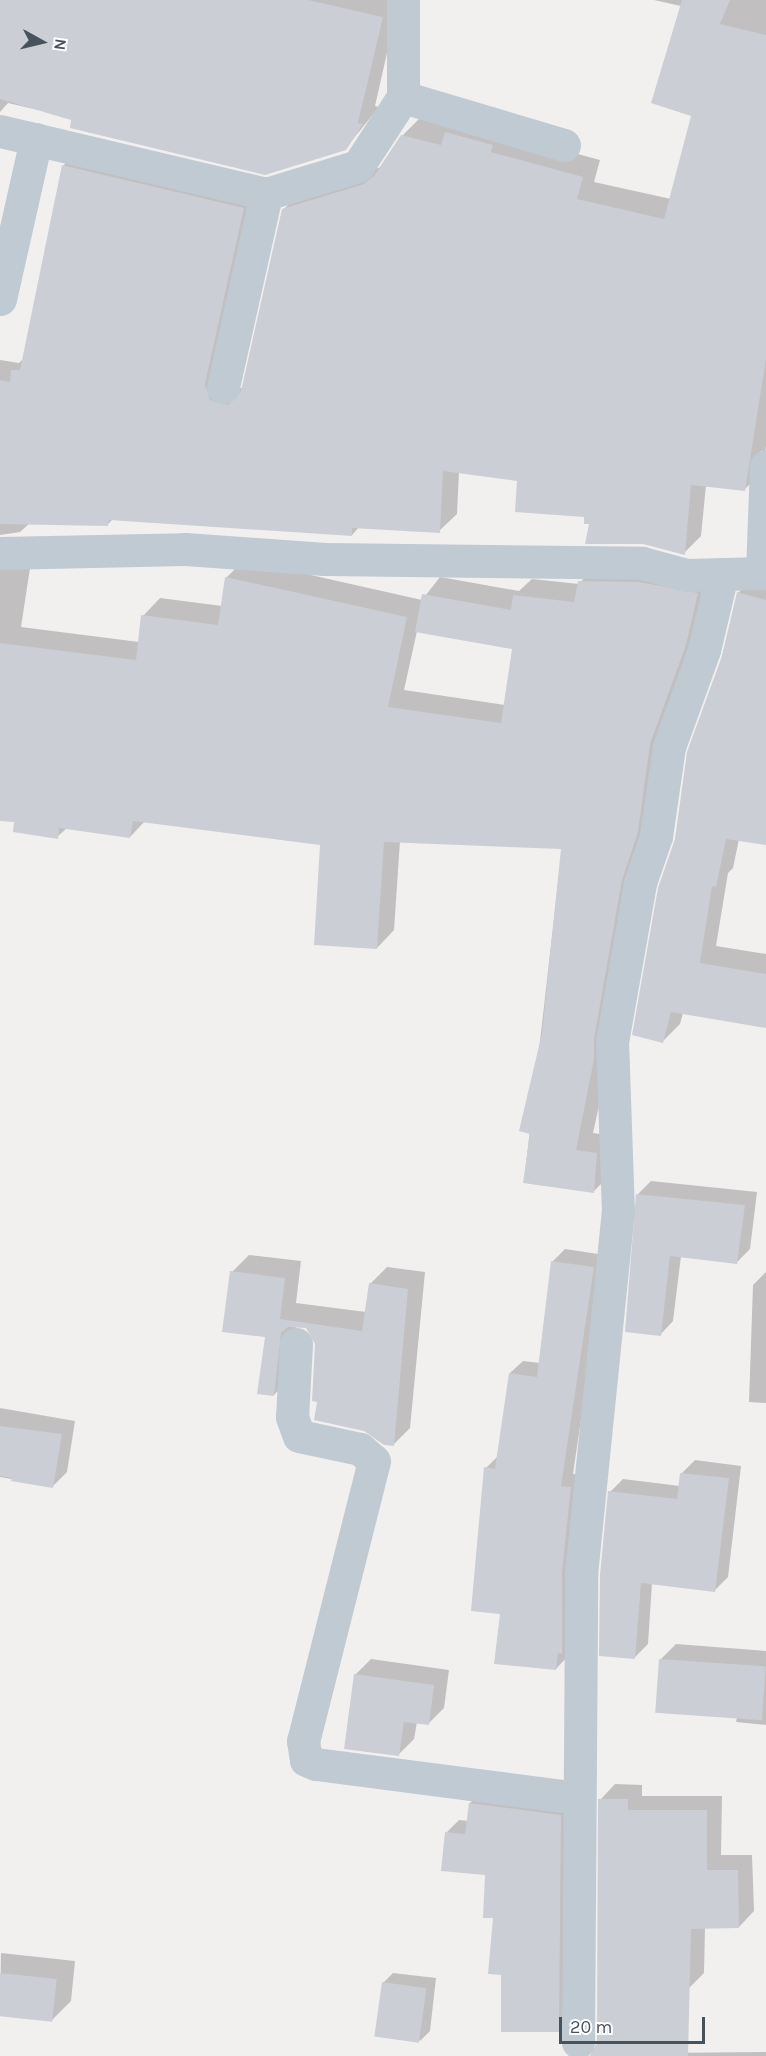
<!DOCTYPE html>
<html>
<head>
<meta charset="utf-8">
<style>
  body { margin:0 }
  #map { position:relative; width:766px; height:2056px; overflow:hidden; background:#f2efef; font-family:Karla,sans-serif }
  div>[style] { position:absolute }
  [style*='--x'] { left:calc(var(--x)*1px); top:calc(var(--y)*1px); width:calc(var(--w)*1px); rotate:calc(var(--a)*1deg) }
  .shadow>* { inset:0; background:#0003 }
  .building>* { inset:0; background:#cbced4; transform-origin:0 0 }
  .minor>* { height:33px; margin:-16.5px; padding:0 16.5px; transform-origin:16.5px; border-radius:16.5px; background:#bfcad2 }
  span { translate:-50% -50%; white-space:nowrap; text-align:center; line-height:1.15; -webkit-text-stroke:5px #fff; paint-order:stroke }
  .north { position:absolute; left:12px; top:12px; width:60px; height:60px; -webkit-text-stroke:4px #fff; paint-order:stroke; rotate:98deg; font-size:16px; font-weight:700; line-height:24px; text-align:center; color:#46535d }
  .north::after { content:''; display:block; margin:auto; width:21px; height:27px; background:#46535d; clip-path:polygon(50% 0,100% 100%,50% 72%,0 100%) }
  .scale { position:absolute; left:559px; top:2017px; width:146px; height:27px; box-sizing:border-box; border:3px solid #46535d; border-top:0; padding-left:8px; font-size:18px; line-height:21px; white-space:nowrap; color:#46535d; -webkit-text-stroke:4px #fff; paint-order:stroke }
</style>
</head>
<body>
<div id="map">
  <div class="shadow">
    <i style="clip-path:polygon(0 0,399px 0,375px 106px,379px 107px,345px 149px,73px 118px,8px 103px,0 112px)"></i>
    <i style="clip-path:polygon(654px 0,766px 0,766px 446px,762px 472px,745px 489px,706px 485px,701px 536px,684px 553px,590px 523px,586px 515px,519px 480px,459px 471px,457px 514px,439px 531px,359px 527px,352px 535px,113px 519px,108px 524px,30px 523px,20px 532px,0 535px,0 360px,19px 363px,23px 359px,63px 166px,80px 148px,260px 191px,238px 389px,244px 387px,283px 210px,301px 192px,381px 167px,402px 136px,420px 118px,507px 135px,600px 160px,594px 182px,671px 199px,693px 115px,681px 6px)"></i>
    <i style="clip-path:polygon(evenodd,0 538px,32px 555px,21px 627px,139px 642px,143px 616px,160px 598px,222px 606px,226px 578px,244px 560px,422px 600px,440px 577px,519px 591px,532px 579px,579px 584px,596px 564px,715px 576px,593px 1133px,614px 1136px,611px 1174px,594px 1191px,524px 1182px,562px 848px,400px 841px,394px 930px,377px 948px,322px 844px,145px 821px,130px 837px,67px 828px,57px 837px,21px 788px,0 784px,0 538px,417px 631px,514px 648px,505px 705px,404px 690px,417px 631px)"></i>
    <i style="clip-path:polygon(766px 575px,766px 844px,739px 839px,733px 868px,728px 873px,716px 946px,766px 954px,766px 1026px,683px 1013px,680px 1024px,662px 1042px,676px 839px,738px 593px,756px 576px)"></i>
    <i style="clip-path:polygon(651px 1181px,757px 1192px,750px 1249px,737px 1262px,681px 1256px,673px 1321px,660px 1335px,638px 1194px)"></i>
    <i style="clip-path:polygon(565px 1249px,605px 1255px,573px 1474px,583px 1475px,568px 1656px,556px 1669px,501px 1613px,486px 1468px,498px 1456px,510px 1373px,523px 1361px,540px 1363px,553px 1261px)"></i>
    <i style="clip-path:polygon(249px 1255px,301px 1261px,296px 1303px,366px 1312px,370px 1284px,387px 1267px,425px 1272px,410px 1428px,393px 1445px,319px 1401px,316px 1344px,307px 1327px,296px 1326px,291px 1377px,274px 1395px,266px 1336px,232px 1272px)"></i>
    <i style="clip-path:polygon(766px 1272px,766px 1403px,749px 1402px,753px 1285px)"></i>
    <i style="clip-path:polygon(0 1408px,75px 1421px,67px 1472px,53px 1486px,0 1477px)"></i>
    <i style="clip-path:polygon(695px 1460px,741px 1466px,728px 1577px,715px 1590px,652px 1583px,648px 1644px,635px 1657px,610px 1492px,623px 1479px,680px 1486px,682px 1473px)"></i>
    <i style="clip-path:polygon(676px 1644px,766px 1651px,766px 1725px,736px 1722px,737px 1717px,660px 1660px)"></i>
    <i style="clip-path:polygon(371px 1659px,449px 1670px,444px 1708px,428px 1724px,417px 1722px,414px 1739px,399px 1754px,355px 1675px)"></i>
    <i style="clip-path:polygon(615px 1784px,642px 1785px,642px 1796px,722px 1796px,721px 1855px,752px 1855px,754px 1911px,739px 1927px,705px 1927px,704px 1973px,689px 1988px,661px 2053px,766px 2052px,766px 2056px,590px 2056px,598px 2043px,600px 1800px)"></i>
    <i style="clip-path:polygon(483px 1791px,572px 1803px,571px 2019px,559px 2031px,503px 1973px,486px 1873px,447px 1832px,459px 1820px,468px 1821px,470px 1803px)"></i>
    <i style="clip-path:polygon(1px 1953px,75px 1961px,71px 2001px,52px 2020px,0 2014px)"></i>
    <i style="clip-path:polygon(393px 1973px,436px 1978px,430px 2031px,420px 2041px,383px 1983px)"></i>
  </div>
  <div class="building">
    <i style="clip-path:polygon(0 0,308px 0,383px 17px,358px 123px,363px 124px,346px 150px,265px 175px,70px 128px,71px 120px,0 99px)"></i>
    <i style="clip-path:polygon(682px 0,730px 0,720px 24px,766px 35px,766px 359px,745px 491px,691px 485px,685px 555px,643px 544px,585px 544px,589px 524px,584px 524px,584px 517px,515px 512px,517px 481px,443px 471px,440px 533px,352px 528px,352px 536px,109px 520px,108px 526px,0 524px,0 380px,10px 382px,11px 370px,20px 370px,62px 165px,244px 208px,205px 384px,210px 400px,228px 405px,241px 391px,282px 209px,364px 184px,374px 176px,401px 135px,441px 145px,445px 132px,493px 145px,491px 152px,583px 177px,577px 199px,664px 219px,691px 116px,651px 103px)"></i>
    <i style="clip-path:polygon(225px 577px,407px 617px,388px 707px,501px 723px,512px 649px,415px 632px,422px 594px,511px 610px,513px 595px,574px 602px,578px 581px,639px 582px,698px 593px,686px 645px,650px 744px,638px 832px,622px 880px,594px 1039px,594px 1059px,576px 1150px,597px 1153px,594px 1193px,523px 1183px,530px 1134px,519px 1131px,542px 1033px,561px 849px,384px 842px,377px 949px,314px 945px,320px 845px,133px 821px,130px 838px,59px 828px,58px 839px,13px 832px,14px 822px,0 821px,0 643px,136px 660px,141px 615px,218px 625px)"></i>
    <i style="clip-path:polygon(737px 592px,766px 600px,766px 845px,726px 839px,716px 887px,712px 886px,700px 963px,766px 974px,766px 1028px,671px 1012px,663px 1043px,632px 1035px,658px 888px,675px 839px,687px 752px,722px 656px)"></i>
    <i style="clip-path:polygon(636px 1194px,745px 1205px,737px 1264px,670px 1256px,661px 1336px,625px 1332px)"></i>
    <i style="clip-path:polygon(551px 1261px,594px 1267px,561px 1486px,571px 1487px,562px 1572px,562px 1654px,558px 1653px,556px 1670px,494px 1664px,500px 1614px,471px 1611px,484px 1467px,495px 1469px,509px 1373px,537px 1377px)"></i>
    <i style="clip-path:polygon(230px 1271px,285px 1278px,280px 1319px,362px 1331px,369px 1283px,408px 1289px,394px 1446px,384px 1445px,364px 1431px,314px 1420px,317px 1402px,312px 1401px,315px 1344px,306px 1328px,288px 1327px,281px 1333px,274px 1396px,257px 1394px,265px 1337px,222px 1332px)"></i>
    <i style="clip-path:polygon(0 1426px,62px 1434px,53px 1488px,11px 1481px,12px 1478px,0 1476px)"></i>
    <i style="clip-path:polygon(680px 1473px,729px 1478px,715px 1592px,641px 1583px,635px 1659px,599px 1656px,600px 1575px,608px 1491px,677px 1499px)"></i>
    <i style="left:659px;top:1659px;width:107px;height:54px;rotate:4deg"></i>
    <i style="clip-path:polygon(354px 1674px,434px 1685px,429px 1725px,404px 1722px,399px 1756px,344px 1749px)"></i>
    <i style="clip-path:polygon(598px 1799px,628px 1799px,628px 1810px,707px 1810px,707px 1870px,738px 1870px,739px 1928px,691px 1929px,688px 2056px,590px 2056px,597px 2042px)"></i>
    <i style="clip-path:polygon(469px 1803px,561px 1815px,559px 2032px,501px 2032px,501px 1975px,488px 1974px,493px 1918px,483px 1918px,485px 1875px,441px 1871px,445px 1832px,465px 1834px)"></i>
    <i style="left:0;top:1973px;width:57px;height:43px;rotate:6deg"></i>
    <i style="left:382px;top:1982px;width:45px;height:55px;rotate:8deg"></i>
  </div>
  <div class="minor">
    <i style="--x:403;--y:97;--w:97;--a:-90"></i>
    <i style="--x:0;--y:131;--w:273;--a:13.3"></i>
    <i style="--x:266;--y:194;--w:96;--a:-16.9"></i>
    <i style="--x:358;--y:166;--w:82;--a:-56.9"></i>
    <i style="--x:403;--y:97;--w:168;--a:16.6"></i>
    <i style="--x:0;--y:299;--w:164;--a:-77.3"></i>
    <i style="--x:223;--y:387;--w:198;--a:-77.4"></i>
    <i style="--x:0;--y:553;--w:185;--a:-1.2"></i>
    <i style="--x:185;--y:549;--w:140;--a:4.1"></i>
    <i style="--x:325;--y:559;--w:317;--a:0.7"></i>
    <i style="--x:642;--y:563;--w:47;--a:14.9"></i>
    <i style="--x:687;--y:575;--w:79;--a:-1.5"></i>
    <i style="--x:762;--y:573;--w:107;--a:-87.9"></i>
    <i style="--x:296;--y:1344;--w:73;--a:93.1"></i>
    <i style="--x:292;--y:1417;--w:20;--a:70"></i>
    <i style="--x:299;--y:1436;--w:62;--a:12"></i>
    <i style="--x:360;--y:1449;--w:18;--a:41"></i>
    <i style="--x:374;--y:1461;--w:289;--a:104.2"></i>
    <i style="--x:303;--y:1741;--w:19;--a:81"></i>
    <i style="--x:306;--y:1760;--w:11;--a:22"></i>
    <i style="--x:316;--y:1764;--w:265;--a:7.4"></i>
    <i style="--x:578;--y:2042;--w:468;--a:-89.6"></i>
    <i style="--x:581;--y:1574;--w:364;--a:-84.2"></i>
    <i style="--x:618;--y:1212;--w:170;--a:-92"></i>
    <i style="--x:612;--y:1042;--w:161;--a:-80"></i>
    <i style="--x:640;--y:883;--w:50;--a:-71.2"></i>
    <i style="--x:656;--y:836;--w:90;--a:-81.7"></i>
    <i style="--x:669;--y:747;--w:103;--a:-70.2"></i>
    <i style="--x:704;--y:650;--w:78;--a:-76.7"></i>
  </div>
  <div class="north">N</div>
  <div class="scale">20 m</div>
</div>
</body>
</html>
